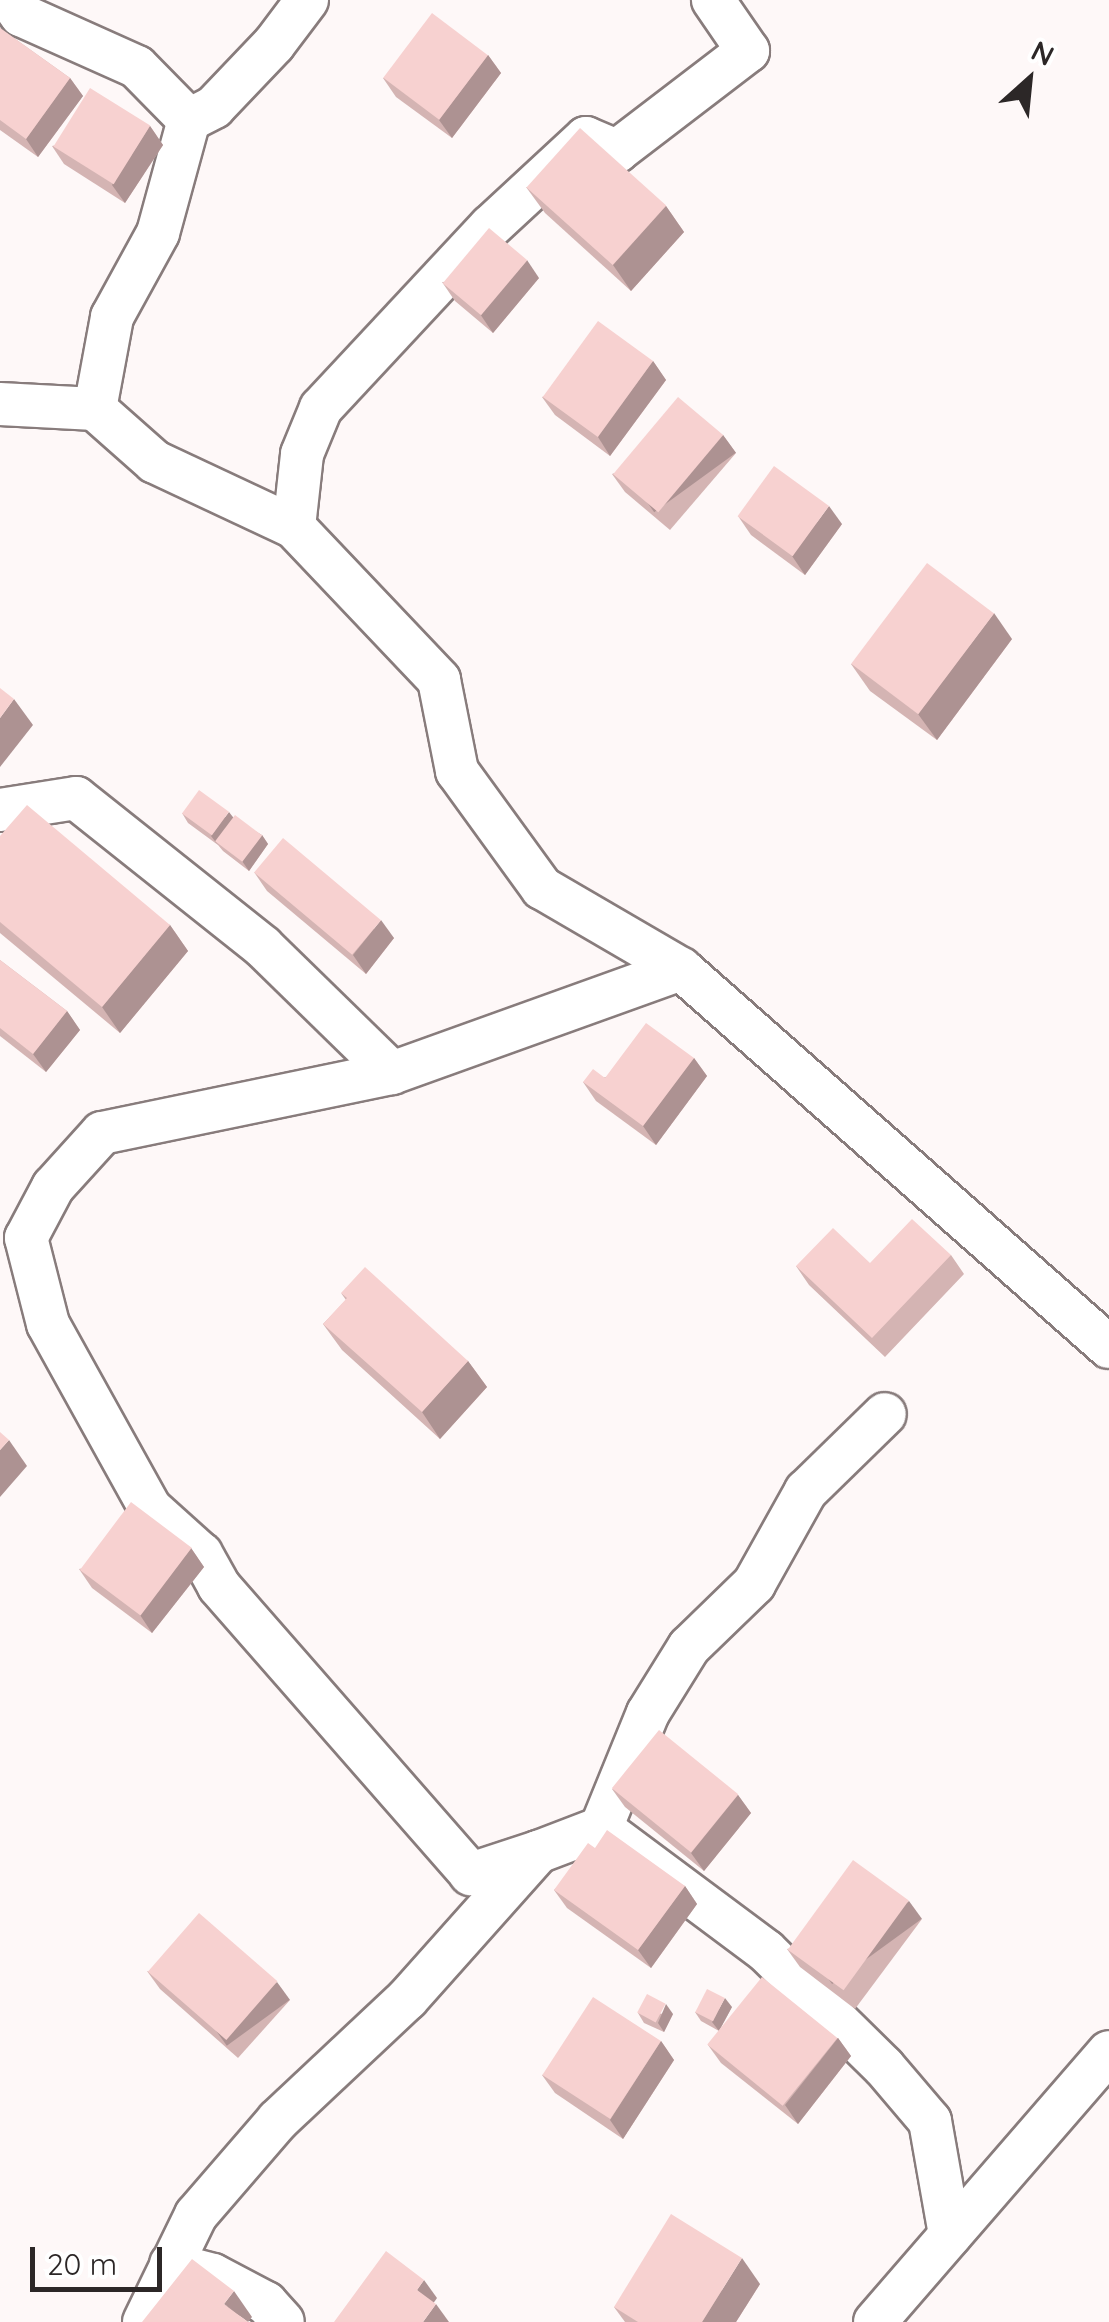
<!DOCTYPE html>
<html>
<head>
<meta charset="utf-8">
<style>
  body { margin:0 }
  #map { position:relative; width:1109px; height:2322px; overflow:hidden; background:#fef8f8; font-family:Quicksand,sans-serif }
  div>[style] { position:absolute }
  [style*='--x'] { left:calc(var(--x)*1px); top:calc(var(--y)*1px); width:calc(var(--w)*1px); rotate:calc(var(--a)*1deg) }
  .roads { filter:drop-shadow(2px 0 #887c7c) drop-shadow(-2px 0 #887c7c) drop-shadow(0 2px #887c7c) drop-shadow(0 -2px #887c7c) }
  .street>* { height:42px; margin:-21px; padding:0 21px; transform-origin:21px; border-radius:21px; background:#fff }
  .wall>* { inset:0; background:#d4b4b3 }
  .shaded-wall>* { inset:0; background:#ad9292; transform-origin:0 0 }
  .building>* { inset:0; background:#f7d1d0; transform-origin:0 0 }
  span { translate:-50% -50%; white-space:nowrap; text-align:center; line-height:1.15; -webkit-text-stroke:10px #fff; paint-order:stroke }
  .north { position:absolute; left:979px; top:30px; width:100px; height:100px; -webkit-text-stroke:8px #fff; paint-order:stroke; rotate:27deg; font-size:28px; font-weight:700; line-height:40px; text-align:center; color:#2c2727 }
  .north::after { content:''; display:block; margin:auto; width:35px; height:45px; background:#2c2727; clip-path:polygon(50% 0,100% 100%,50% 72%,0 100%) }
  .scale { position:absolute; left:30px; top:2247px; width:132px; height:45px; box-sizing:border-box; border:5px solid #2c2727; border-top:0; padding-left:12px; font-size:30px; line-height:35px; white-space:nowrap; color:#2c2727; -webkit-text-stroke:8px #fff; paint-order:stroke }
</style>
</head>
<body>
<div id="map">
  <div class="roads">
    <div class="street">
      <i style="--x:10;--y:0;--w:19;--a:54"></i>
      <i style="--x:21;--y:15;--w:127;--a:24.1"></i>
      <i style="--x:137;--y:67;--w:74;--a:45.5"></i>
      <i style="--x:0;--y:404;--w:95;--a:3"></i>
      <i style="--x:95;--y:409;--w:80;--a:41.5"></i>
      <i style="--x:155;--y:462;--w:153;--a:25.1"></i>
      <i style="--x:294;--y:527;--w:211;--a:46.5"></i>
      <i style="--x:439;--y:680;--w:93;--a:78.8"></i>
      <i style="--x:457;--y:771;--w:145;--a:54"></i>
      <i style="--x:542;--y:888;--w:161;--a:30.2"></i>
      <i style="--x:681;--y:969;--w:571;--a:41.45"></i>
      <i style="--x:95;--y:409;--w:94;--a:-79.5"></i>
      <i style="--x:112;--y:317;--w:96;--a:-61.3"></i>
      <i style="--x:158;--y:233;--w:117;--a:-74.7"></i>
      <i style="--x:189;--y:120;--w:28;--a:-27"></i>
      <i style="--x:214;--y:107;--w:87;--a:-46.4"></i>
      <i style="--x:274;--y:44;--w:55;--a:-53.1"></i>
      <i style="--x:294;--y:527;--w:73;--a:-83.7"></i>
      <i style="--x:302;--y:454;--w:50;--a:-67.6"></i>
      <i style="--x:321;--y:408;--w:248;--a:-47"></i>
      <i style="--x:490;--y:227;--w:131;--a:-42.8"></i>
      <i style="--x:586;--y:138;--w:34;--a:23"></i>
      <i style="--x:617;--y:151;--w:165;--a:-37.4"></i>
      <i style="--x:748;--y:51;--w:62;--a:-124.5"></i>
      <i style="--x:0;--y:810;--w:77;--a:-9"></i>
      <i style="--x:76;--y:798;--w:239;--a:38.5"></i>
      <i style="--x:263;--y:947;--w:180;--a:44.3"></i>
      <i style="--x:601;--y:1828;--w:124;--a:-67.8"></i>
      <i style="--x:648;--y:1713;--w:78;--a:-58.2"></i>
      <i style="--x:689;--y:1647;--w:91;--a:-44.1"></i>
      <i style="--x:754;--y:1584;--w:107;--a:-60.8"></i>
      <i style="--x:806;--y:1491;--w:110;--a:-44.3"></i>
      <i style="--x:538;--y:1852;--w:71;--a:161.8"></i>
      <i style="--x:471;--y:1874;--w:383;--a:-131.2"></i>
      <i style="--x:219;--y:1586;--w:37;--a:-119"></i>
      <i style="--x:201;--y:1554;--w:69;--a:-138"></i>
      <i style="--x:150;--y:1508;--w:210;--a:-119"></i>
      <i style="--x:48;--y:1324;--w:89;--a:-104.3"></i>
      <i style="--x:26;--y:1238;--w:58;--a:-62.1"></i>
      <i style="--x:53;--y:1187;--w:73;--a:-47.8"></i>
      <i style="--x:102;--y:1133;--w:296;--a:-11.7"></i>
      <i style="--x:392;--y:1073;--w:307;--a:-19.8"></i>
      <i style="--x:171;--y:2264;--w:43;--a:14.7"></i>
      <i style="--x:213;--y:2275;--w:60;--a:27.8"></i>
      <i style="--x:266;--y:2303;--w:25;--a:48"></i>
      <i style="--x:144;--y:2322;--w:119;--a:-64.1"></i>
      <i style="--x:196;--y:2215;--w:125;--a:-49.2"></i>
      <i style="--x:278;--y:2120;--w:177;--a:-43.2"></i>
      <i style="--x:407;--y:1999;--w:197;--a:-48.3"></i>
      <i style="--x:538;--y:1852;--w:67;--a:-20.9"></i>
      <i style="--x:601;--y:1828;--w:206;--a:36.7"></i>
      <i style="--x:766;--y:1951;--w:165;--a:44.5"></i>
      <i style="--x:884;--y:2067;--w:71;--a:49.6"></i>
      <i style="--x:930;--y:2121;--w:116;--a:80"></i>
      <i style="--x:875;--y:2322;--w:357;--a:-49.1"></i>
    </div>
  </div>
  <div class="wall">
    <i style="clip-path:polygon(0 28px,70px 78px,83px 96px,38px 157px,0 130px)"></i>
    <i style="clip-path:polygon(488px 55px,501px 73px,452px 138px,396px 97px,383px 78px)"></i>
    <i style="clip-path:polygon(150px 126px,163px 145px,125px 203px,64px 164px,52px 146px)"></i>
    <i style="clip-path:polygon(526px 187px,666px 206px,684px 232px,631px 291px,545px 213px)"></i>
    <i style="clip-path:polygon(539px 278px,493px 333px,455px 301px,442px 282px)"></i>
    <i style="clip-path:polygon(653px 361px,666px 380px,610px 456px,555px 415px,542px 397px)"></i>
    <i style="clip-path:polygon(723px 435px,736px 453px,670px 530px,625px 492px,612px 474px)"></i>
    <i style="clip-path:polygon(738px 516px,842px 524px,805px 575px,751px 535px)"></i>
    <i style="clip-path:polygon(1012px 639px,937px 740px,870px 691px,851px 664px)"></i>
    <i style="clip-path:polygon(182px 813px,233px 818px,262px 835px,268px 844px,249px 871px,223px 851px,218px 845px,188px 823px)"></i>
    <i style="clip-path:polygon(0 836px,170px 925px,188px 951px,120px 1033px,0 933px)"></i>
    <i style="clip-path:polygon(254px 872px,394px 938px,366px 974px,267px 891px)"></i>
    <i style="clip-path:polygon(0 960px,67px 1011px,80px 1030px,46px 1072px,0 1036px)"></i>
    <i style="clip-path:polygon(694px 1058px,707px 1076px,656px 1145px,596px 1101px,583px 1082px)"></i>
    <i style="clip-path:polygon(951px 1255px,964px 1274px,885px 1357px,809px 1285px,796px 1266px,870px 1263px)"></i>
    <i style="clip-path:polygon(341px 1293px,468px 1361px,487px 1387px,440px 1439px,342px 1350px,323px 1324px,346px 1300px)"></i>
    <i style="clip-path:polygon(191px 1548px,204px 1567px,152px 1633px,92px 1588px,79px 1569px)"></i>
    <i style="clip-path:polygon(612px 1789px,738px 1795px,751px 1813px,704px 1871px,625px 1807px)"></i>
    <i style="clip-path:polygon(595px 1848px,685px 1886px,697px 1904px,651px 1968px,567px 1908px,554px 1890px)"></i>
    <i style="clip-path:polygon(922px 1919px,855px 2009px,800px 1967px,787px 1949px)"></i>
    <i style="clip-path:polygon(147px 1971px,290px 2000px,238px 2058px,160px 1989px)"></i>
    <i style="clip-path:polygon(732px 2007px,719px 2031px,701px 2021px,695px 2012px)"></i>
    <i style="clip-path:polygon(638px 2013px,673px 2014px,664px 2032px,644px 2023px)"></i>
    <i style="clip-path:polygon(838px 2038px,851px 2056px,798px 2124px,721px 2063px,708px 2045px)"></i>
    <i style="clip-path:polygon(661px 2041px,674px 2060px,623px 2139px,555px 2093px,542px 2075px)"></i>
    <i style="clip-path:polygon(760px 2284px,736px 2322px,625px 2322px,614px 2307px)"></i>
  </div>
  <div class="shaded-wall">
    <i style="clip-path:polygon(488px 55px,501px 73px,452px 138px,439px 120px)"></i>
    <i style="clip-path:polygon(70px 78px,83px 96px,38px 157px,26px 139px)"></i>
    <i style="clip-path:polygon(150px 126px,163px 145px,125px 203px,112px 185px)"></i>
    <i style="clip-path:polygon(666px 206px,684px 232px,631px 291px,613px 265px)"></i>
    <i style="clip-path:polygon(527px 260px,539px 278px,493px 333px,480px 314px)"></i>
    <i style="clip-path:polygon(653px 361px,666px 380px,610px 456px,598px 437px)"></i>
    <i style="left:723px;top:435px;width:22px;height:101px;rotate:54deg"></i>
    <i style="clip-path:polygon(829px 506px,842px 524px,805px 575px,792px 556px)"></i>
    <i style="clip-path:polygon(994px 613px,1012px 639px,937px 740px,918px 714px)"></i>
    <i style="clip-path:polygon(14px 699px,33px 725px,0 767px,0 718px)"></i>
    <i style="clip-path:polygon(229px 812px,236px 821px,216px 842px,218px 845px,211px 836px)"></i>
    <i style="clip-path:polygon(262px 835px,268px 844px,249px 871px,242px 861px)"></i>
    <i style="clip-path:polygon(381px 920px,394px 938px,366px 974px,353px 955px)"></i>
    <i style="clip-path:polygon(170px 925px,188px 951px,120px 1033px,102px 1007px)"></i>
    <i style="clip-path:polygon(67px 1011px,80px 1030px,46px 1072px,33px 1054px)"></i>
    <i style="clip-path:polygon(694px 1058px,707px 1076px,656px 1145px,643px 1126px)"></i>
    <i style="clip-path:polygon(468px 1361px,487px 1387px,440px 1439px,422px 1412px)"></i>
    <i style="clip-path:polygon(9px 1440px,27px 1466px,0 1497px,0 1450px)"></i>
    <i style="clip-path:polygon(191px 1548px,204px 1567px,152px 1633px,140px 1615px)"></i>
    <i style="clip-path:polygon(738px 1795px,751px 1813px,704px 1871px,691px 1853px)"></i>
    <i style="clip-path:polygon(685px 1886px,697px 1904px,651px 1968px,638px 1950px)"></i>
    <i style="left:909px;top:1901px;width:22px;height:111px;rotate:54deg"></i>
    <i style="left:277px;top:1982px;width:22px;height:78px;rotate:54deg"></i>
    <i style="clip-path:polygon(725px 1998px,732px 2007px,719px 2031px,712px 2022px)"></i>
    <i style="clip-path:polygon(666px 2004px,673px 2014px,664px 2032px,658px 2023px)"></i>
    <i style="clip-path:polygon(838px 2038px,851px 2056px,798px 2124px,785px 2105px)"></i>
    <i style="clip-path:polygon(661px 2041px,674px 2060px,623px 2139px,610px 2120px)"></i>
    <i style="clip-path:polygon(742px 2258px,760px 2284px,736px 2322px,702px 2322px)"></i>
    <i style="clip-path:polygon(424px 2280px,437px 2298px,430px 2308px,417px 2290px)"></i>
    <i style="clip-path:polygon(234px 2291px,252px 2317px,248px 2322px,224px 2304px)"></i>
    <i style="clip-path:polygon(436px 2304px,449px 2322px,423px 2322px)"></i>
  </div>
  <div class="building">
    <i style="left:432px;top:13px;width:70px;height:81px;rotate:37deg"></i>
    <i style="clip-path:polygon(0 28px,70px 78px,26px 139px,0 120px)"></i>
    <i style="left:90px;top:88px;width:71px;height:69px;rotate:32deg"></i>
    <i style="left:580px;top:128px;width:116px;height:80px;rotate:42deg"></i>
    <i style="left:489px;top:228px;width:50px;height:72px;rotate:40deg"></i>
    <i style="left:598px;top:321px;width:68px;height:94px;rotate:36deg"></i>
    <i style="left:678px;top:397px;width:59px;height:101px;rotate:40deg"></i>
    <i style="left:774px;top:466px;width:68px;height:62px;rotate:36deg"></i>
    <i style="left:927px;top:563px;width:84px;height:126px;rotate:37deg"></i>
    <i style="clip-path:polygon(0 688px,14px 699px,0 718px)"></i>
    <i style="left:199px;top:790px;width:37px;height:29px;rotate:36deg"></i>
    <i style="clip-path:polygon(27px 805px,170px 925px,102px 1007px,0 922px,0 836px)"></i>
    <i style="left:235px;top:815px;width:34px;height:33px;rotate:37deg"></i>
    <i style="left:283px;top:838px;width:128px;height:45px;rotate:40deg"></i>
    <i style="clip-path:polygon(0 960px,67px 1011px,33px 1054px,0 1028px)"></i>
    <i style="clip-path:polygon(646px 1023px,694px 1058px,643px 1126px,583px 1082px,593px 1069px,605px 1078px)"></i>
    <i style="clip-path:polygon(912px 1219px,951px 1255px,872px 1338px,796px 1266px,833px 1228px,870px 1263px)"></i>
    <i style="clip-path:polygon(365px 1267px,468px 1361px,422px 1412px,323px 1324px,347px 1298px,341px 1293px)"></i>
    <i style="clip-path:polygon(0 1432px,9px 1440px,0 1450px)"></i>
    <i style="left:131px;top:1502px;width:76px;height:85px;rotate:37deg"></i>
    <i style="left:659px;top:1730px;width:102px;height:75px;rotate:39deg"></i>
    <i style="clip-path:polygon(607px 1830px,685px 1886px,638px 1950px,554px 1890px,588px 1843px,595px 1848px)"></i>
    <i style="left:853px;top:1860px;width:69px;height:111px;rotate:36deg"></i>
    <i style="left:199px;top:1913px;width:104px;height:78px;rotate:41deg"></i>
    <i style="left:762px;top:1977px;width:97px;height:87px;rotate:39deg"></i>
    <i style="left:707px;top:1989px;width:20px;height:26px;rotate:27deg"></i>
    <i style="left:647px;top:1994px;width:21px;height:21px;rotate:28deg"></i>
    <i style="left:593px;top:1997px;width:81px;height:93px;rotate:33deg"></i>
    <i style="clip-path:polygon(671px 2214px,742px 2258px,702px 2322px,638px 2322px,614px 2307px)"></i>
    <i style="clip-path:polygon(386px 2251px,424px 2280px,417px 2290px,436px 2304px,423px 2322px,334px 2322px)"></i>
    <i style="clip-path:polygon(192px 2259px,234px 2291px,224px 2304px,248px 2322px,142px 2322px)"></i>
  </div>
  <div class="north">N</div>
  <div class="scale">20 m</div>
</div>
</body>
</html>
